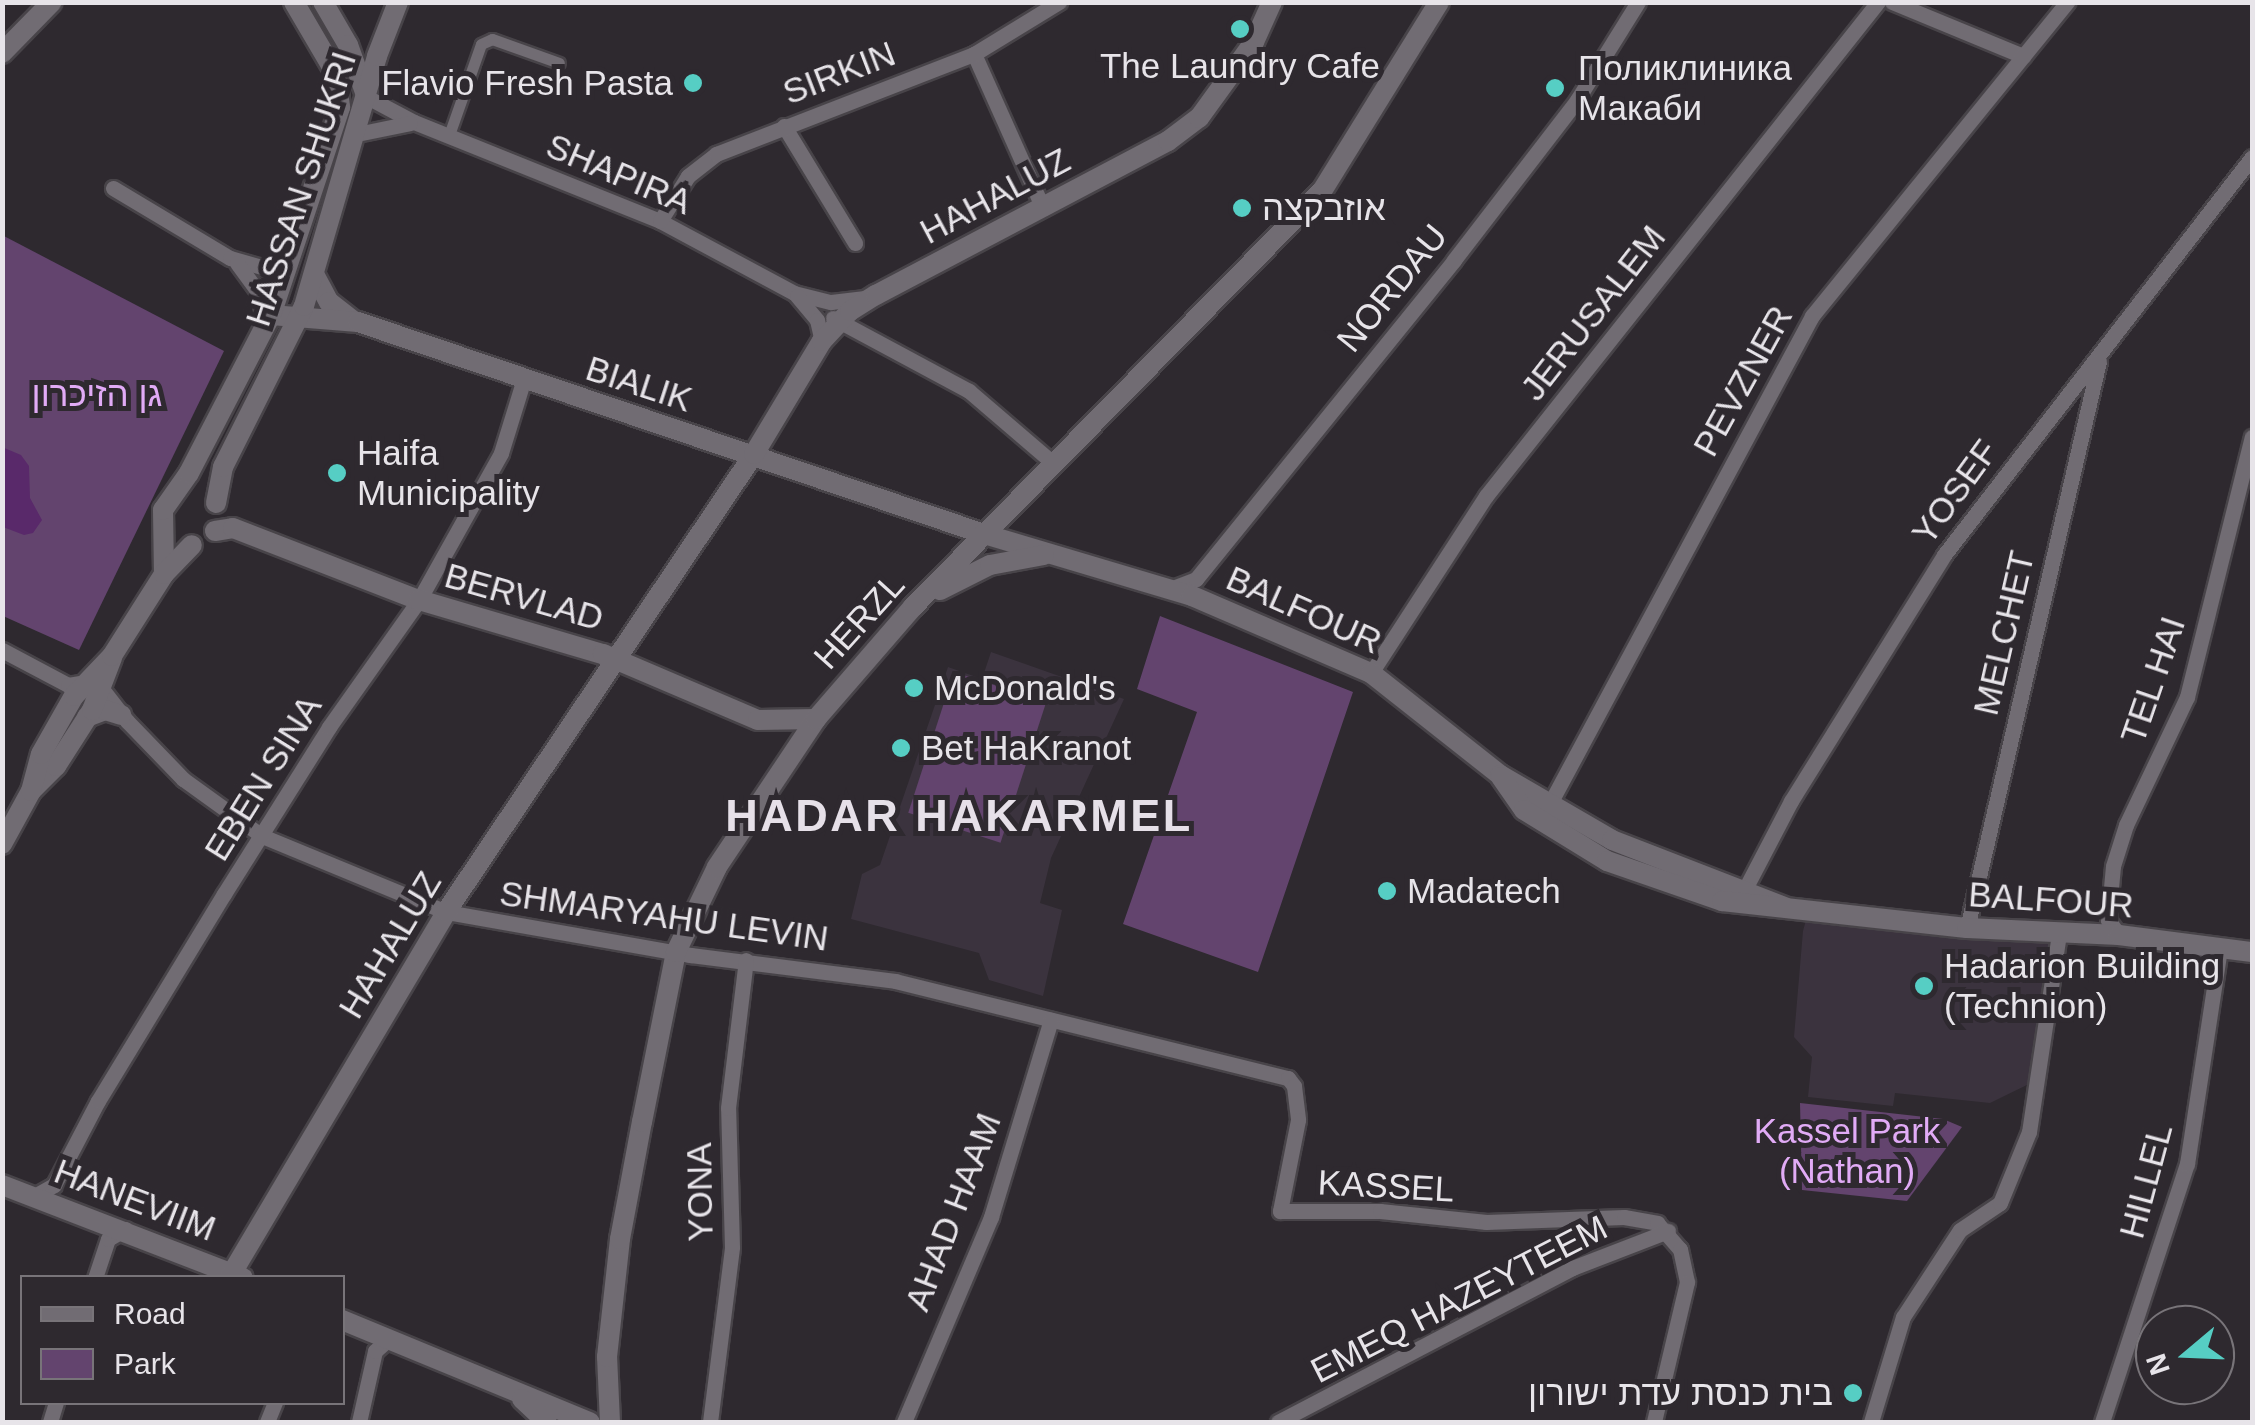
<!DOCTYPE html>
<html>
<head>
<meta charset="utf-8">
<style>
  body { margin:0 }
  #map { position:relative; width:2255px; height:1425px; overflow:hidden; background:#2e292f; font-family:Arial,"Noto Sans Hebrew",sans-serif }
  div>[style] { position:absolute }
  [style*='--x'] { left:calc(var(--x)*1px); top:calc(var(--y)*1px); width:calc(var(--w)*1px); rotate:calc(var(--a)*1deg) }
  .built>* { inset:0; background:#3b333e }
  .green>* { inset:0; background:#63446e; transform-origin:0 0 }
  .water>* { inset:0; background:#59296a }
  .roads { filter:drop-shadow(2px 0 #484449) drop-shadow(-2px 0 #484449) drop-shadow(0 2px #484449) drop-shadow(0 -2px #484449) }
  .pedestrian>* { height:11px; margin:-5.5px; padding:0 5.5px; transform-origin:5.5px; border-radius:5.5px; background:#716c73 }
  .minor>* { height:15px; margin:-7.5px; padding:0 7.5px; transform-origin:7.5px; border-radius:7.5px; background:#716c73 }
  .tertiary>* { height:20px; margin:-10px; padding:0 10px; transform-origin:10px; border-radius:10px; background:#716c73 }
  .dots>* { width:28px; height:28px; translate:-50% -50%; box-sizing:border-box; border:5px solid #2e292f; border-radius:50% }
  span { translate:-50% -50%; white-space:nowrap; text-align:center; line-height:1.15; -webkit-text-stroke:10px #2e292f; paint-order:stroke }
  .poi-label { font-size:35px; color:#e7e4e9 }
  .left { translate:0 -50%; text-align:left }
  .right { translate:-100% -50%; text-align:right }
  .street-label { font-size:35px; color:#e7e4e9 }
  .park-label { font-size:35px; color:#e1abf6 }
  .district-label { font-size:45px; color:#e6e0e8; font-weight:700; letter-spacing:2.5px }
  .frame { position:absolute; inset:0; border:5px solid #e7e4e9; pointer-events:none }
  .legend { position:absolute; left:20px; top:1275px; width:325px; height:130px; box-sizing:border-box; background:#2e292f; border:2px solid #787479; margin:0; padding:12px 18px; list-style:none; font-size:30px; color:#e7e4e9 }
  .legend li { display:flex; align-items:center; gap:20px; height:50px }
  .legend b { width:50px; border:2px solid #787479 }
  .north { position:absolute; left:2135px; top:1305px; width:100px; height:100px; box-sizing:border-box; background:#2e292f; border:2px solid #787479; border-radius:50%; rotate:251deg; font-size:28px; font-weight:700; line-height:40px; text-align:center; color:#e7e4e9 }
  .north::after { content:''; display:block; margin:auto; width:35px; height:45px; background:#56cec4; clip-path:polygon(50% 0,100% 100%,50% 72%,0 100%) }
</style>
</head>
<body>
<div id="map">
  <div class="built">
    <i style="clip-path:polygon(991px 652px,1124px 699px,1051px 858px,1040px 903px,1062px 910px,1043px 996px,989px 980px,979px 953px,851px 919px,862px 874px,880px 865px,948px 667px,982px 679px)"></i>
    <i style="clip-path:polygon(1809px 909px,2058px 936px,2035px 1081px,1990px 1103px,1895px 1093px,1893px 1106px,1808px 1097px,1812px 1057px,1794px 1037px,1803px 931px)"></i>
  </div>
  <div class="green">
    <i style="clip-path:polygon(2px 235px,224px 351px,79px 650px,3px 616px)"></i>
    <i style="clip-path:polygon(1160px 616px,1353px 692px,1258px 972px,1123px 924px,1197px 712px,1137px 689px)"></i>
    <i style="left:954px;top:672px;width:97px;height:148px;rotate:18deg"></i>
    <i style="clip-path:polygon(1800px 1103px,1943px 1119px,1962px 1127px,1907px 1201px,1802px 1190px)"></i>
  </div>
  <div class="water">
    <i style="clip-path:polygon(2px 447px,21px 455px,29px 466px,30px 498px,42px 520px,33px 533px,24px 535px,3px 527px)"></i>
  </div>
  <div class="roads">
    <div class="pedestrian">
      <i style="--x:449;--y:135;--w:96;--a:-70.6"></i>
      <i style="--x:481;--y:44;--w:12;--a:-24"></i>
      <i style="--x:492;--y:39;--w:71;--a:19.7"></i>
    </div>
    <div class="minor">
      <i style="--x:1892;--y:2;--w:142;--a:22.4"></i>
      <i style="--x:974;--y:54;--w:169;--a:65.9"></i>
      <i style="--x:367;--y:97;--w:53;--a:28"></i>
      <i style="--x:414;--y:122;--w:265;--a:21.9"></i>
      <i style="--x:660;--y:221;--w:152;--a:28.2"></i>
      <i style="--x:794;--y:293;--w:38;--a:14"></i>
      <i style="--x:831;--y:302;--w:32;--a:-7"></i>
      <i style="--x:784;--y:126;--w:137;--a:58.7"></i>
      <i style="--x:357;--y:134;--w:54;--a:-11.7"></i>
      <i style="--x:113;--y:188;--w:136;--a:30.9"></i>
      <i style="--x:230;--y:258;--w:58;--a:15.9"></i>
      <i style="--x:660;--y:221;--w:53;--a:-58.1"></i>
      <i style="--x:688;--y:176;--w:36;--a:-38"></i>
      <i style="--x:716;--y:154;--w:277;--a:-21.2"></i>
      <i style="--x:974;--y:54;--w:100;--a:-31.5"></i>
      <i style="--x:237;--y:263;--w:37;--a:54"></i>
      <i style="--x:259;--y:293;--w:35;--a:80"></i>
      <i style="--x:797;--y:296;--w:31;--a:50"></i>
      <i style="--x:817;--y:320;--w:22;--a:77"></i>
      <i style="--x:833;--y:318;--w:154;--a:28.2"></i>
      <i style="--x:969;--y:391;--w:111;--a:40.6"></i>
      <i style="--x:1170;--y:589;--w:28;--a:-21"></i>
      <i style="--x:1196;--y:579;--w:410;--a:-51"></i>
      <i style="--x:1454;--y:260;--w:202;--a:-52.4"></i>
      <i style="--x:1577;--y:100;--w:115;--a:-58.1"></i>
      <i style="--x:2;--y:650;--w:75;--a:27.9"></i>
      <i style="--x:68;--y:685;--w:17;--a:-10"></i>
      <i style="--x:1371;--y:673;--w:211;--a:-57"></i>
      <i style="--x:1486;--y:496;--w:631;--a:-51.57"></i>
      <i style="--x:96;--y:681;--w:51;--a:52.2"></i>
      <i style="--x:127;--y:721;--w:81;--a:46"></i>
      <i style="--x:183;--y:779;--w:97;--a:35.8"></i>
      <i style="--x:262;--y:836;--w:199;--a:22.4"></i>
      <i style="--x:446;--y:912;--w:248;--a:10"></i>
      <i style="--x:690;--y:955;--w:207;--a:7.2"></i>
      <i style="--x:895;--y:981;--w:405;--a:13.9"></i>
      <i style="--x:1288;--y:1078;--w:10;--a:53"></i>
      <i style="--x:1294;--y:1086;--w:34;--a:83"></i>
      <i style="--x:1298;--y:1120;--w:93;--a:101.2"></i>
      <i style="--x:1280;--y:1211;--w:100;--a:0"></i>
      <i style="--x:1380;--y:1211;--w:107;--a:5.9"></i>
      <i style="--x:1486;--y:1222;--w:138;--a:-2.1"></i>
      <i style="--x:1624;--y:1217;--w:34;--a:10"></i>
      <i style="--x:1657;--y:1223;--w:35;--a:49"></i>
      <i style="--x:1680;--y:1249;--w:34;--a:78"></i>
      <i style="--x:1687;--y:1282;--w:144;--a:103.3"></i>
      <i style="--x:1547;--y:809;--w:560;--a:-61.74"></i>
      <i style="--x:1812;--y:316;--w:405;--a:-50.9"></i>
      <i style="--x:1745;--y:889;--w:99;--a:-62.4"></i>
      <i style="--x:1791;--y:801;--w:290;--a:-58.1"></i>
      <i style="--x:1944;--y:555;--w:503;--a:-52.26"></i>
      <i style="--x:1967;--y:928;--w:582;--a:-76.89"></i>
      <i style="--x:2119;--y:935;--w:19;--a:-126"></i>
      <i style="--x:2108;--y:920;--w:54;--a:-84.7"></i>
      <i style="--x:2113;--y:866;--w:43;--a:-72.4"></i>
      <i style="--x:2126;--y:825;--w:142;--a:-64.5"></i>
      <i style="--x:2187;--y:697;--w:268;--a:-76"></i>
      <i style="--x:36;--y:1195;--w:21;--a:-29"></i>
      <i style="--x:54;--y:1185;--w:95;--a:-62.4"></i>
      <i style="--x:98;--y:1101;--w:242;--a:-58.7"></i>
      <i style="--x:224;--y:894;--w:197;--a:-57.8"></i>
      <i style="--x:329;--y:727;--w:156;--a:-54.7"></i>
      <i style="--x:419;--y:600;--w:168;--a:-60.8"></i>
      <i style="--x:501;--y:453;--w:74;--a:-72.8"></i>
      <i style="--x:95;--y:1278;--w:41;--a:-71.6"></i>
      <i style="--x:108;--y:1239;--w:20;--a:-30"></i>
      <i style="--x:50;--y:1422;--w:21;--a:-73"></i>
      <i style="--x:267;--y:1422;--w:22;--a:-68"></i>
      <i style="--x:359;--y:1422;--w:73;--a:-77.3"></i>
      <i style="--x:375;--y:1351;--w:18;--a:-41"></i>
      <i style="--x:710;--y:1422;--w:176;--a:-82.8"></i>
      <i style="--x:732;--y:1247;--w:139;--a:-91.6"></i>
      <i style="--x:728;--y:1108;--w:149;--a:-83.1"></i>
      <i style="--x:904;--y:1422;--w:223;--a:-67"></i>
      <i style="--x:991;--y:1217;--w:206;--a:-73.1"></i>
      <i style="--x:1278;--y:1422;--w:332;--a:-27.6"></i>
      <i style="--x:1572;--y:1268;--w:103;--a:-21.1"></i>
      <i style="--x:1871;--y:1422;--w:110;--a:-73.1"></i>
      <i style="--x:1903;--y:1317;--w:104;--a:-56.8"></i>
      <i style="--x:1960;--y:1230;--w:48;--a:-34"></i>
      <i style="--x:2000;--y:1203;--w:77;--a:-67.8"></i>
      <i style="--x:2029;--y:1132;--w:201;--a:-81.4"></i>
      <i style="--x:2102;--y:1422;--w:272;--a:-71.8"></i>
      <i style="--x:2187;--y:1164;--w:219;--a:-81.3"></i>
    </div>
    <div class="tertiary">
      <i style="--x:323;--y:2;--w:50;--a:59.8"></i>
      <i style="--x:348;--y:45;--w:53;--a:70.2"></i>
      <i style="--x:2;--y:53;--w:71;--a:-45.6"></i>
      <i style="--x:315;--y:276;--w:30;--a:62"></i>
      <i style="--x:329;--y:302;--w:28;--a:38"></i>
      <i style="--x:271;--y:315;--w:87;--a:4.6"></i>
      <i style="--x:358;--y:322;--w:661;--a:18.71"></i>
      <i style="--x:984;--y:534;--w:217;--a:16.6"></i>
      <i style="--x:1192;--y:596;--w:195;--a:23.3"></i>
      <i style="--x:1371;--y:673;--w:164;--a:38.3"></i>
      <i style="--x:1500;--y:775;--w:129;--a:30.1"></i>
      <i style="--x:1612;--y:840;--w:186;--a:21.2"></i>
      <i style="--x:216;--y:503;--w:37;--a:-79"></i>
      <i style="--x:223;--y:467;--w:180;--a:-63.3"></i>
      <i style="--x:304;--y:306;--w:260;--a:-73.7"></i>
      <i style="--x:377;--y:56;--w:58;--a:-68.7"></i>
      <i style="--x:215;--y:531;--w:18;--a:-9"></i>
      <i style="--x:233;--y:528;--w:199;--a:21.2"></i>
      <i style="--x:419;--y:600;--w:192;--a:16.4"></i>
      <i style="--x:603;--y:654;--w:168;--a:23.1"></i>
      <i style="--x:758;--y:720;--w:58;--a:-1"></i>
      <i style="--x:164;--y:574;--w:64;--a:-90.9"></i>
      <i style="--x:163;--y:510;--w:45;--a:-54.9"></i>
      <i style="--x:189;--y:473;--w:178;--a:-62.6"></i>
      <i style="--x:271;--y:315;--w:219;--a:-71.6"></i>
      <i style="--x:340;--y:107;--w:33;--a:-97"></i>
      <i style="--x:336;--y:74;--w:83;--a:-120.3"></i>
      <i style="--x:940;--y:590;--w:56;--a:-26.6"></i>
      <i style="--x:990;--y:565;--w:55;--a:-10.5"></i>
      <i style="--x:87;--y:717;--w:19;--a:-21"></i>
      <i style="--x:105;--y:710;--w:17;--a:17"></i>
      <i style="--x:1501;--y:777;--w:40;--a:55.1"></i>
      <i style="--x:1524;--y:810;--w:97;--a:31.6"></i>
      <i style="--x:1607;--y:861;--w:122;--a:19.2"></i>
      <i style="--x:1722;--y:901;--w:246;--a:6.3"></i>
      <i style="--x:1967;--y:928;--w:152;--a:2.6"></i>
      <i style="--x:2119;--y:935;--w:134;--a:7.3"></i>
      <i style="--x:32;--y:790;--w:34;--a:-45"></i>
      <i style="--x:56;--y:766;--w:67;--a:-57.3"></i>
      <i style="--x:92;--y:710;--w:56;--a:-69"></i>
      <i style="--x:2;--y:844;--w:60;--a:-61.3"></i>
      <i style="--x:31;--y:791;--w:38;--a:-75"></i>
      <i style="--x:41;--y:754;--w:67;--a:-60.4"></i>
      <i style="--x:74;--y:696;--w:55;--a:-46.5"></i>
      <i style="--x:112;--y:656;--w:97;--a:-57.6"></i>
      <i style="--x:164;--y:574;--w:40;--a:-46"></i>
      <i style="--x:2;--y:1185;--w:258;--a:21.1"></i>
      <i style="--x:232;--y:1273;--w:420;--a:-59.3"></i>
      <i style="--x:446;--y:912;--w:552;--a:-56.08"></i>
      <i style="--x:754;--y:454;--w:132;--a:-59"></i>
      <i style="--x:822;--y:341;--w:41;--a:-47"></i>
      <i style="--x:850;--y:311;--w:31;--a:-32"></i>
      <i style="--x:876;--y:295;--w:330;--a:-27.8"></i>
      <i style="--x:1168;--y:141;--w:39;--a:-37"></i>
      <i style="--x:1199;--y:118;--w:94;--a:-54.1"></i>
      <i style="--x:1254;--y:42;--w:44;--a:-65.8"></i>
      <i style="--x:342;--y:1320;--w:268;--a:22.4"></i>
      <i style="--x:522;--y:1399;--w:34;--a:43"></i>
      <i style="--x:610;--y:1422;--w:65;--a:-92.6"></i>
      <i style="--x:607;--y:1357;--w:119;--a:-83.7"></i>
      <i style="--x:620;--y:1239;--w:119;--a:-79.4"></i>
      <i style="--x:642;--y:1122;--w:173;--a:-78.7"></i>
      <i style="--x:676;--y:952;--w:94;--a:-64.2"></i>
      <i style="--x:717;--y:867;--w:178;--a:-56.2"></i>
      <i style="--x:816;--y:719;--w:148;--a:-49.1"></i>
      <i style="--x:913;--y:607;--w:583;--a:-45.49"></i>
      <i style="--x:1322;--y:191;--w:222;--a:-58.2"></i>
    </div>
  </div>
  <div class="dots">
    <i style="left:1240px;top:29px;background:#56cec4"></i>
    <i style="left:693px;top:83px;background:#56cec4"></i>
    <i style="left:1555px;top:88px;background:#56cec4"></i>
    <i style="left:1242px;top:208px;background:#56cec4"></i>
    <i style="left:337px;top:473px;background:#56cec4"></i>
    <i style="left:914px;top:688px;background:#56cec4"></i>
    <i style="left:901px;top:748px;background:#56cec4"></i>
    <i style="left:1387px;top:891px;background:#56cec4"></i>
    <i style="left:1924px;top:986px;background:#56cec4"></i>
    <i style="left:1853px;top:1393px;background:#56cec4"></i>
  </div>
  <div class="poi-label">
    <span style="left:1240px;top:66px">The Laundry Cafe</span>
    <span class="left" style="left:1578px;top:88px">Поликлиника<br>Макаби</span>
    <span class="right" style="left:673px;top:83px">Flavio Fresh Pasta</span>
    <span class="left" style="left:1262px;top:208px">אוזבקצה</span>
    <span class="left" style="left:357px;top:473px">Haifa<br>Municipality</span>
    <span class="left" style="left:934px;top:688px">McDonald's</span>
    <span class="left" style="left:921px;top:748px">Bet HaKranot</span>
    <span class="left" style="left:1407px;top:891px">Madatech</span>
    <span class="left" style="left:1944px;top:986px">Hadarion Building<br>(Technion)</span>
    <span class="right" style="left:1833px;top:1393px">בית כנסת עדת ישורון</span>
  </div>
  <div class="street-label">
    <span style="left:839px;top:73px;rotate:-21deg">SIRKIN</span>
    <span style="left:619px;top:174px;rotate:23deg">SHAPIRA</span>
    <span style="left:301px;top:189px;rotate:-72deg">HASSAN SHUKRI</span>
    <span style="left:995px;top:196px;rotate:-28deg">HAHALUZ</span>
    <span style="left:1392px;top:288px;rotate:-51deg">NORDAU</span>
    <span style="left:1593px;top:313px;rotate:-52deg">JERUSALEM</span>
    <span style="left:1743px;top:381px;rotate:-61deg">PEVZNER</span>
    <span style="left:639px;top:384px;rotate:18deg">BIALIK</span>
    <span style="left:1955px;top:492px;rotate:-54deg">YOSEF</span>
    <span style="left:524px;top:597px;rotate:16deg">BERVLAD</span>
    <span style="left:1304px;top:610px;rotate:24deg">BALFOUR</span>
    <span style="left:859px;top:621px;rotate:-48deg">HERZL</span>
    <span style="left:2004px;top:633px;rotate:-77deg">MELCHET</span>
    <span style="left:2153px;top:680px;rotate:-71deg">TEL HAI</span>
    <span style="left:263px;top:778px;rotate:-58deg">EBEN SINA</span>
    <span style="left:2051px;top:900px;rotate:4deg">BALFOUR</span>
    <span style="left:664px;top:916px;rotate:8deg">SHMARYAHU LEVIN</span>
    <span style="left:390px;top:945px;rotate:-59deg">HAHALUZ</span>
    <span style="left:2146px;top:1181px;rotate:-75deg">HILLEL</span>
    <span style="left:1386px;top:1186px;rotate:3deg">KASSEL</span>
    <span style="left:700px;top:1192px;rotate:-91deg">YONA</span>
    <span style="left:135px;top:1200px;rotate:21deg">HANEVIIM</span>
    <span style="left:953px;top:1212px;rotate:-69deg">AHAD HAAM</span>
    <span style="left:1459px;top:1299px;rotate:-27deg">EMEQ HAZEYTEEM</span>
  </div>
  <div class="park-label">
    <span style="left:97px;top:394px">גן הזיכרון</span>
    <span style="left:1847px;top:1151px">Kassel Park<br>(Nathan)</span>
  </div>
  <div class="district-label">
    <span style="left:959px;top:816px">HADAR HAKARMEL</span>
  </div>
  <div class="frame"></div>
  <ul class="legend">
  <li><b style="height:12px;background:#716c73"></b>Road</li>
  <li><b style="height:28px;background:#63446e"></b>Park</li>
  </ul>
  <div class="north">N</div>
</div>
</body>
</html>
